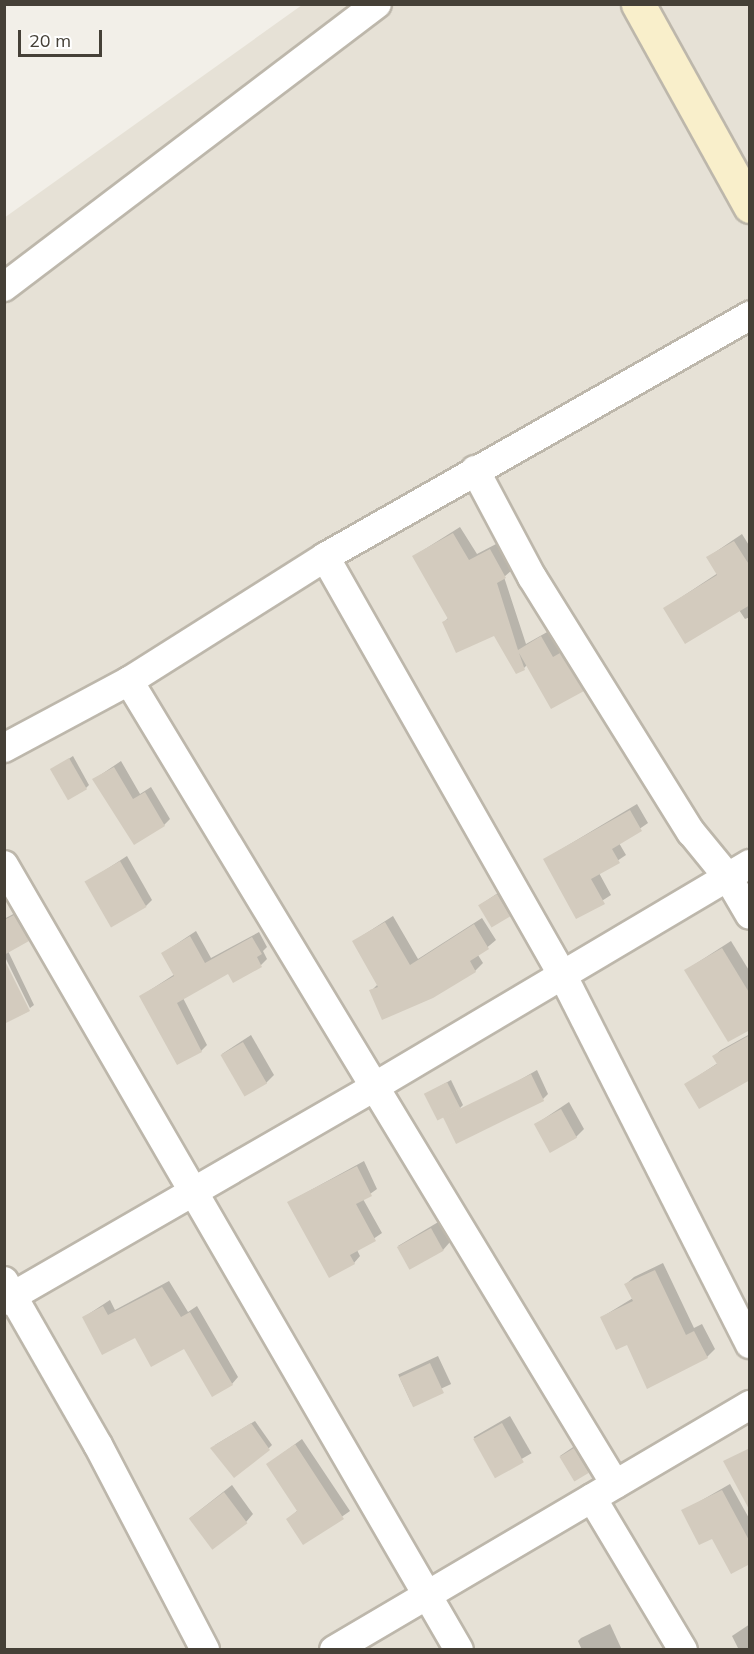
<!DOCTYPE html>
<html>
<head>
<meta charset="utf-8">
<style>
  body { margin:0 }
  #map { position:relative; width:754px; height:1654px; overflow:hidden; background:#f2efe8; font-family:Mulish,sans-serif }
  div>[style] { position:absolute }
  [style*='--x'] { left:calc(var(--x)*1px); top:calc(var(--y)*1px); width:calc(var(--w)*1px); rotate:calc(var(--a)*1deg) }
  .residential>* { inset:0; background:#e6e1d6 }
  .shadow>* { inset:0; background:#0003; transform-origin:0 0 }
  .building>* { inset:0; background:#d3cbbe; transform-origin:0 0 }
  .roads { filter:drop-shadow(2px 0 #bdb7ab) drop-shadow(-2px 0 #bdb7ab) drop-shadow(0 2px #bdb7ab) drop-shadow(0 -2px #bdb7ab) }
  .street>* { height:28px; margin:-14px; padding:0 14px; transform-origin:14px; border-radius:14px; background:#fff }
  .secondary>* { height:33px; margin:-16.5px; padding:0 16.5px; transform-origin:16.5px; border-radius:16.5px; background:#f9efcb }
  span { translate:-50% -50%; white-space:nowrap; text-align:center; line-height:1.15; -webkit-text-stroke:6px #fff; paint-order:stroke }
  .frame { position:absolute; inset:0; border:6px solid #454037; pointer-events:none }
  .scale { position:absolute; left:18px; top:30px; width:84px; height:27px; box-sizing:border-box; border:3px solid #454037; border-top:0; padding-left:8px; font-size:18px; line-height:21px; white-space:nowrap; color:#454037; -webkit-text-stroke:4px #fff; paint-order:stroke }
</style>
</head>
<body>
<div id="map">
  <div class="residential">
    <i style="clip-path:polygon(302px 5px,749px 5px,749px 1649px,5px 1649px,4px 218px)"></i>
  </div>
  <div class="shadow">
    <i style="clip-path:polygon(460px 527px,477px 554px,498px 543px,513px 569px,504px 577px,526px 644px,549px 631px,560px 651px,568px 647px,590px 683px,583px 690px,528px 664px,524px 668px,494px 634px,444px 622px,449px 617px,414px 556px)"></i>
    <i style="clip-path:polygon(742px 534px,750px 547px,750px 617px,745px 619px,739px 610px,665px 608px,718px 573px,708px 557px)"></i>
    <i style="clip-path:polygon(73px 756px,89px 785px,86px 788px,52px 770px)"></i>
    <i style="clip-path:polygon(121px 761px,140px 794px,151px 787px,170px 819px,164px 825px,93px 780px)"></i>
    <i style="clip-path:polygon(637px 804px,648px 823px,619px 843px,626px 855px,599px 873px,611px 895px,577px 917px,545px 859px)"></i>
    <i style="clip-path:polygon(127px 856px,152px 900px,146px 906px,87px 882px)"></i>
    <i style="clip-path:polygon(501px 891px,512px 911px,509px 914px,480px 905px)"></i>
    <i style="clip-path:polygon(19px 911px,32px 935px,8px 951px,34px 1005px,30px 1008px,4px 955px,4px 919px)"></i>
    <i style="clip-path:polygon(393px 916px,418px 959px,482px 918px,496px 940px,478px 955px,483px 963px,475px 971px,433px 996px,371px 991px,378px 984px,354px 941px)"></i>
    <i style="clip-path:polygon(196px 931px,211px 958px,259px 932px,267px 947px,263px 951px,267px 959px,261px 965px,233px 981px,228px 972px,183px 998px,207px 1045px,201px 1051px,141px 996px,175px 974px,163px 953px)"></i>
    <i style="clip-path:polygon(731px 941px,750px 972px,750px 1028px,686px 970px)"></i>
    <i style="clip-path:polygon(750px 1034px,750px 1078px,686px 1084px,718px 1063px,714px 1056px,721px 1050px)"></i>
    <i style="clip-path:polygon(251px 1035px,274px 1075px,266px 1083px,222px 1054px)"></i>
    <i style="clip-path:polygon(537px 1070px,548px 1094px,543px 1099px,447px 1122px)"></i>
    <i style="clip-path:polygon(451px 1080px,463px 1105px,460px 1108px,426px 1094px)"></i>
    <i style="clip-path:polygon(569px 1102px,584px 1129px,576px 1137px,536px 1124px)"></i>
    <i style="clip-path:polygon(364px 1161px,377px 1189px,363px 1199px,382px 1233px,357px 1250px,360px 1256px,354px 1263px,289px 1202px)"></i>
    <i style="clip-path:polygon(440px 1221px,450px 1242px,443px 1250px,398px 1246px)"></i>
    <i style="clip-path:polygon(663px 1263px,694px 1328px,702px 1324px,715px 1349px,707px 1357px,627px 1343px,602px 1317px,633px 1298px,626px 1284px,634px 1277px)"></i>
    <i style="clip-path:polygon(169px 1281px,188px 1312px,197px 1306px,238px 1377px,232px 1384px,185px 1347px,136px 1336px,84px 1317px,110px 1300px,115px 1310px)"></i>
    <i style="left:438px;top:1356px;width:31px;height:44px;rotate:65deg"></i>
    <i style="left:510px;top:1416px;width:43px;height:42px;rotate:60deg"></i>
    <i style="clip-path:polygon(255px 1421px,272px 1445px,269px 1448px,215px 1445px)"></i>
    <i style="clip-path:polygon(302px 1439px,350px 1511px,304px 1543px,288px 1519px,298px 1510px,268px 1464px)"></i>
    <i style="clip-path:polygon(582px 1441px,596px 1464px,588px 1472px,560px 1456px)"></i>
    <i style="clip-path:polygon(730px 1484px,750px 1520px,750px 1563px,683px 1511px)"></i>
    <i style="clip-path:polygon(232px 1485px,253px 1514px,246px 1522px,190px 1518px)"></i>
    <i style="clip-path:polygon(610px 1624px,622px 1650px,582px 1650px,578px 1641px,581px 1638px)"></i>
    <i style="clip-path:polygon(750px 1624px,750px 1650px,739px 1650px,732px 1636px)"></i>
  </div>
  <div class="building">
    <i style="clip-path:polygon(453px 533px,469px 560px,490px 549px,506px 578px,497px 583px,518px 650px,541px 636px,553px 657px,560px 653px,584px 691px,551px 709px,519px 653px,525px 670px,516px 674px,494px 636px,456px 653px,442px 622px,448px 619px,412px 556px)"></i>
    <i style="clip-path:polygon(734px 541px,750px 566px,750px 605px,685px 644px,663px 608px,717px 575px,706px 557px)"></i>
    <i style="left:69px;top:758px;width:36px;height:22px;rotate:60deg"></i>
    <i style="clip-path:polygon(114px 767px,133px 799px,145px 792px,165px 826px,134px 845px,92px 779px)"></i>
    <i style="clip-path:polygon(630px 810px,642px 831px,612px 849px,620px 863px,591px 879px,605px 904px,576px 919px,543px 859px)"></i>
    <i style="left:120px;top:861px;width:53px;height:41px;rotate:60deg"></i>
    <i style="left:497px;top:894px;width:26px;height:22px;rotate:59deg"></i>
    <i style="clip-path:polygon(14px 915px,29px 941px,4px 955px,4px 920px)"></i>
    <i style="clip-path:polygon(385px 922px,410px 965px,474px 924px,489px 949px,470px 961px,476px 972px,433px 998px,382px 1020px,369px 990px,378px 987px,352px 941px)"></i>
    <i style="clip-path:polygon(190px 936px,205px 963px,252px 937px,262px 954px,257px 957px,262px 967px,233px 983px,228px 974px,177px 1003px,202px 1052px,177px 1065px,139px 996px,174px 976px,161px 953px)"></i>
    <i style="clip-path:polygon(722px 948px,750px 994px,750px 1030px,728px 1042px,684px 970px)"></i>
    <i style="clip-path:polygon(4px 959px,30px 1011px,4px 1024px)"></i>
    <i style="clip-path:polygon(750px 1035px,750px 1080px,699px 1109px,684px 1084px,717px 1064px,712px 1056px)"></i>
    <i style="left:243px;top:1042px;width:48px;height:26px;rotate:60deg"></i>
    <i style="left:531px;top:1074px;width:30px;height:98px;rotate:64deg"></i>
    <i style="left:447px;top:1082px;width:30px;height:26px;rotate:63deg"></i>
    <i style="left:561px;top:1109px;width:33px;height:31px;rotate:61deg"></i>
    <i style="clip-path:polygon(357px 1166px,372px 1196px,356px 1204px,376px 1241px,350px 1255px,355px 1264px,329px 1278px,287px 1202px)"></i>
    <i style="left:431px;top:1228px;width:26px;height:39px;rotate:61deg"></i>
    <i style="clip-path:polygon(655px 1270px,686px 1335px,694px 1331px,708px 1358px,647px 1389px,627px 1345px,616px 1350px,600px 1317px,633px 1301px,624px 1284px)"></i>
    <i style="clip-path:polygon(162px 1287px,181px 1317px,190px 1312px,233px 1385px,212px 1397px,184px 1349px,151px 1367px,135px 1338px,102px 1355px,82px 1317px,103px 1306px,108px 1315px)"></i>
    <i style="left:430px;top:1363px;width:33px;height:34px;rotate:65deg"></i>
    <i style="clip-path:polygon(251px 1423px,270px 1450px,234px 1478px,210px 1448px)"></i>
    <i style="left:502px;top:1423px;width:45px;height:33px;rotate:61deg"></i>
    <i style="clip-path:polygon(295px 1444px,344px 1519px,303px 1545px,286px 1519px,297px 1511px,266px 1464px)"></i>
    <i style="left:574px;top:1448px;width:29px;height:17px;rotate:59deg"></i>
    <i style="clip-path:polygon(750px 1448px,750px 1511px,723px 1461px)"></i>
    <i style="clip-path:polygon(722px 1490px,750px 1542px,750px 1564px,731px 1574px,712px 1539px,699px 1545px,681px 1510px)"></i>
    <i style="left:224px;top:1492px;width:39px;height:44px;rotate:53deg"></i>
  </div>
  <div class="roads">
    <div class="street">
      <i style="--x:4;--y:287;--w:468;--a:-37.2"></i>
      <i style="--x:475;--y:470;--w:121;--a:62"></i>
      <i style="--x:532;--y:577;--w:301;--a:58.1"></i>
      <i style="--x:691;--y:832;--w:57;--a:50.7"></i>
      <i style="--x:727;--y:876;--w:45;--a:59.5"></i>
      <i style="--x:325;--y:557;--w:480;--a:60.4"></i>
      <i style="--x:562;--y:974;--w:415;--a:63.1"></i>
      <i style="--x:129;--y:681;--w:939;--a:58.82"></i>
      <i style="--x:4;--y:748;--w:142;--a:-28.2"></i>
      <i style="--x:129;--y:681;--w:232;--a:-32.3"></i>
      <i style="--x:325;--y:557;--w:489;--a:-29.6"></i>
      <i style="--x:4;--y:865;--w:907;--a:59.9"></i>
      <i style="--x:4;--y:1281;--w:189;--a:60.2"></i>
      <i style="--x:98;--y:1445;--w:231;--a:62.4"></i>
      <i style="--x:4;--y:1301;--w:427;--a:-30"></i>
      <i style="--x:374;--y:1087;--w:437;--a:-30.7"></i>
      <i style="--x:592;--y:1498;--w:177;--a:59.1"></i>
      <i style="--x:334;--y:1650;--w:483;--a:-30.5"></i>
    </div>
    <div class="secondary">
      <i style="--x:638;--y:4;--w:231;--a:61"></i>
    </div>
  </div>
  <div class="frame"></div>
  <div class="scale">20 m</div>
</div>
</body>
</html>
